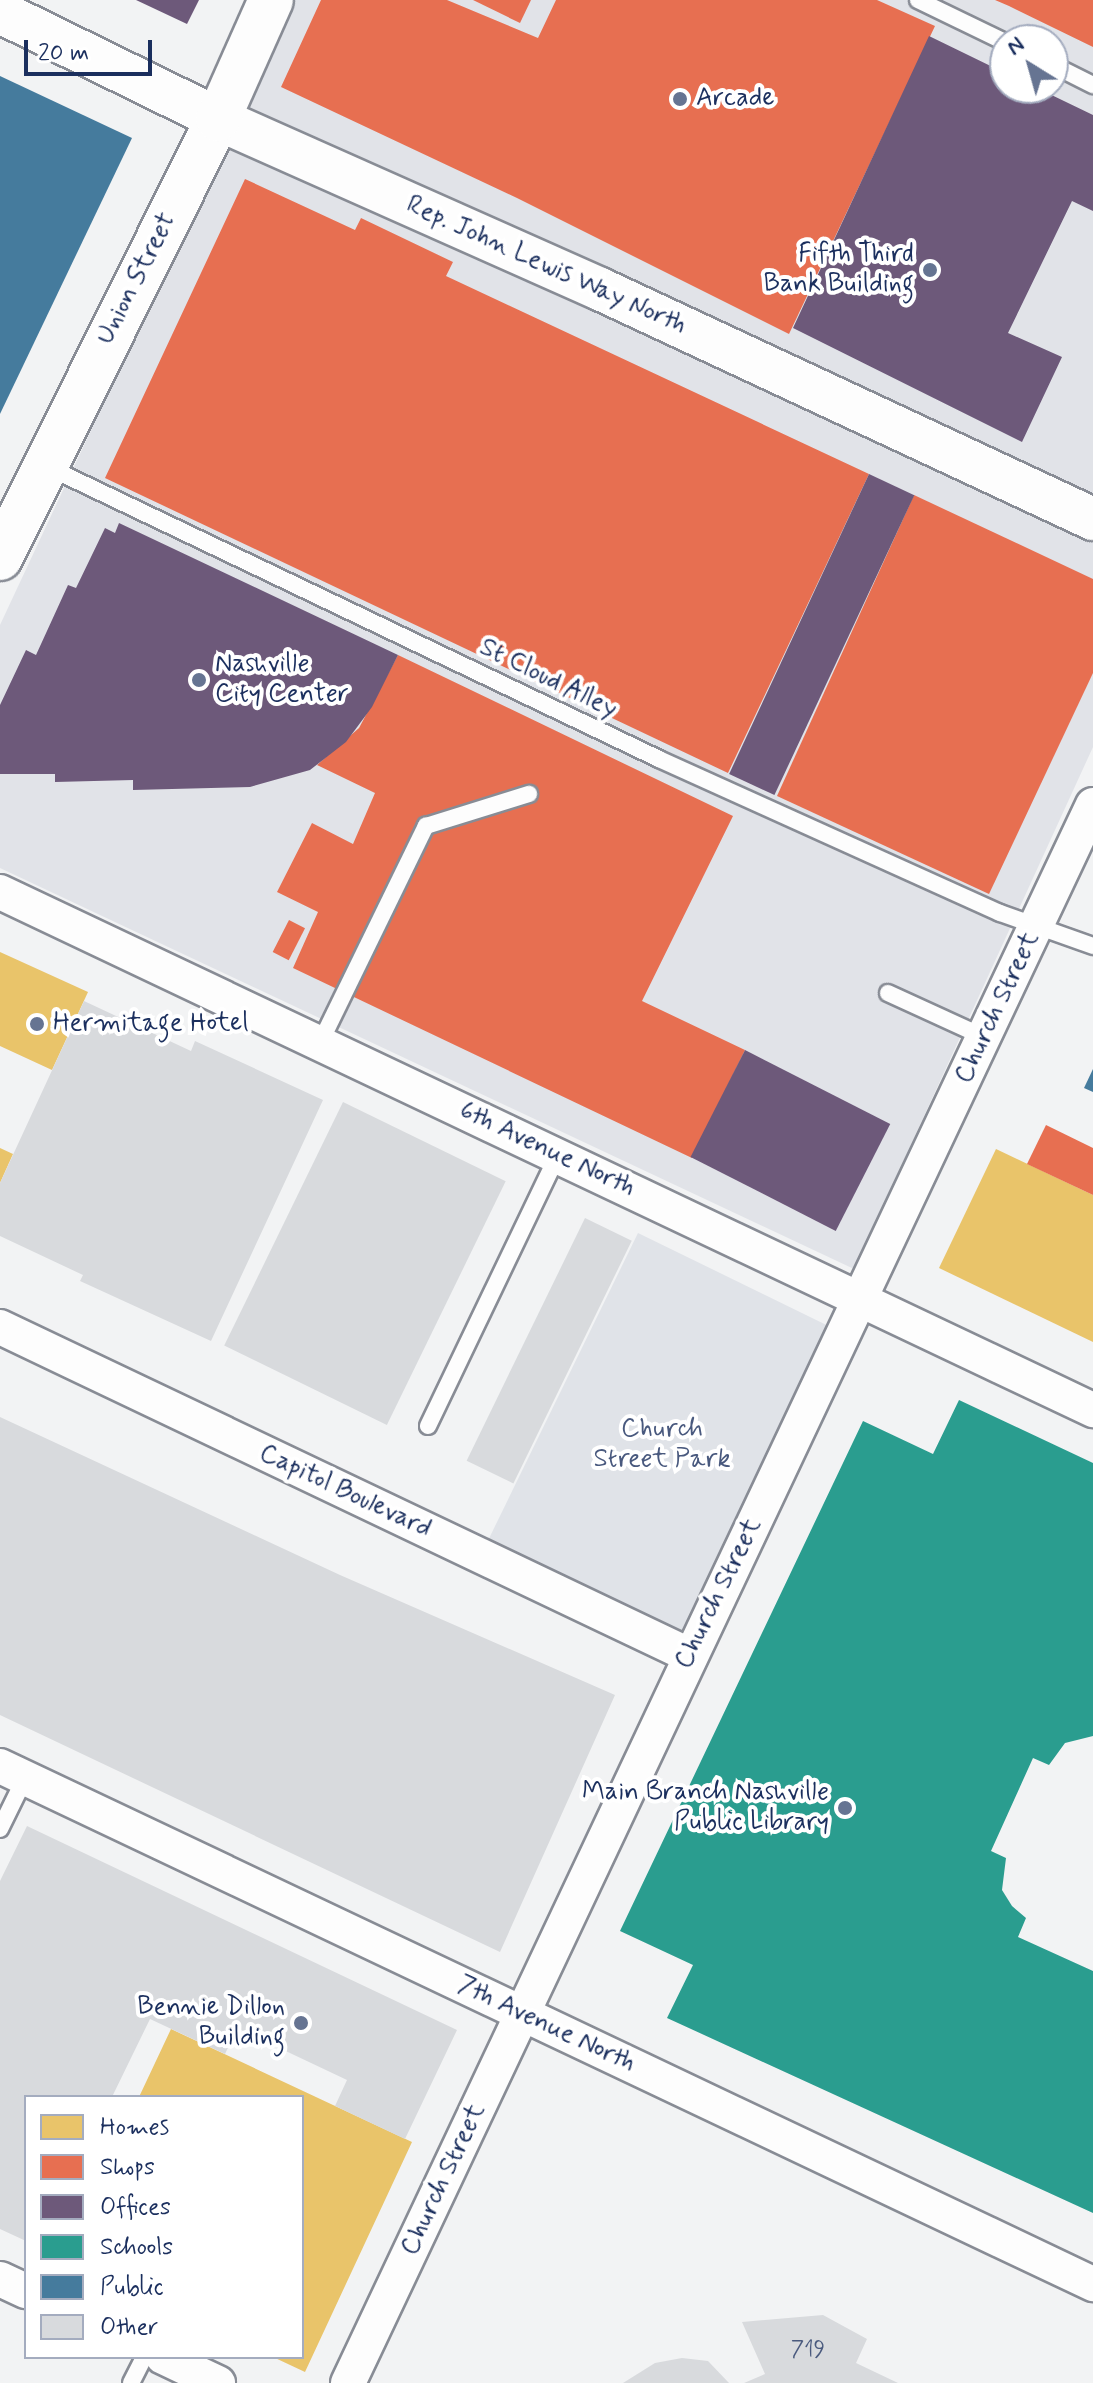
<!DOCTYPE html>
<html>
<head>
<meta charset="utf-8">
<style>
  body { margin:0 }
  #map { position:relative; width:1093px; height:2383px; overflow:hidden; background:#f2f3f4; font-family:Mynerve,sans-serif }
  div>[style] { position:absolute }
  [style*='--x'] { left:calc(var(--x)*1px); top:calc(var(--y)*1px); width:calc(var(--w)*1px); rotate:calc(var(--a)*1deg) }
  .built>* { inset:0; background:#e1e3e8 }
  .green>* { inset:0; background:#e0e3e8; transform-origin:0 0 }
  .homes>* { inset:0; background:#e9c46a }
  .shops>* { inset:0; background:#e76f51; transform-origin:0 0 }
  .offices>* { inset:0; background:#6d597a; transform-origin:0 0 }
  .schools>* { inset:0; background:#2a9d8f }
  .public>* { inset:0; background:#457b9d }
  .building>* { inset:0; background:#d8dadd; transform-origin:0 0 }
  .roads { filter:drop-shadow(2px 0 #888c95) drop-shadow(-2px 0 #888c95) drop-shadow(0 2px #888c95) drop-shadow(0 -2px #888c95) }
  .service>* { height:16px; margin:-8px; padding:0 8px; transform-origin:8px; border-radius:8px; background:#fdfdfd }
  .minor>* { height:34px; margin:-17px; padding:0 17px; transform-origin:17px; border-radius:17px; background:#fdfdfd }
  .tertiary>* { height:42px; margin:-21px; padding:0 21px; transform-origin:21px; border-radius:21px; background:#fdfdfd }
  .secondary>* { height:44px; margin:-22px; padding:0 22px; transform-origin:22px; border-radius:22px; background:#fdfdfd }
  .dots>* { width:22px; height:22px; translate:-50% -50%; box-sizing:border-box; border:4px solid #fff; border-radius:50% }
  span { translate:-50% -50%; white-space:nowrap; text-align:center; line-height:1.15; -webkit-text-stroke:8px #fff; paint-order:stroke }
  .number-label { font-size:22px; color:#4a5a7e }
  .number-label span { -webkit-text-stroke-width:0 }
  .poi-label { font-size:26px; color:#1b2f5e }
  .left { translate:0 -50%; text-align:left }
  .right { translate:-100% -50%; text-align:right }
  .street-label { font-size:26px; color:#1b2f5e }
  .park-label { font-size:26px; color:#49597e }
  .legend { position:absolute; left:24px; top:2095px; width:280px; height:264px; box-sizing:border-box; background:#fff; border:2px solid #a4acbf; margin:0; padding:10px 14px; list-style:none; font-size:24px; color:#1b2f5e }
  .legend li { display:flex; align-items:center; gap:16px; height:40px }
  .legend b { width:40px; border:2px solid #a4acbf }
  .north { position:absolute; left:989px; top:24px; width:80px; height:80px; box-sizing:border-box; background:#fff; border:2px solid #a4acbf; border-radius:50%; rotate:323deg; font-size:22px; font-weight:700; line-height:32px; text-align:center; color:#1b2f5e }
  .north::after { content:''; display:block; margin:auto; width:28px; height:36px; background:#667492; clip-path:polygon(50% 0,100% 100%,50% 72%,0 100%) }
  .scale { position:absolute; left:24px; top:40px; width:128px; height:36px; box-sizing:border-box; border:4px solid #1b2f5e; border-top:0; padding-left:10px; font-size:24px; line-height:28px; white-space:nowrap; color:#1b2f5e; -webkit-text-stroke:6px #fff; paint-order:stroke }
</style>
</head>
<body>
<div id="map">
  <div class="built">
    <i style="clip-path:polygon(evenodd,292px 0,1093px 0,1093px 747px,854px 1269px,0 868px,0 625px,292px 0,1005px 40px,1053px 40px,1053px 88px,1005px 88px,1005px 40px)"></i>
  </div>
  <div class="green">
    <i style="left:638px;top:1233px;width:229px;height:359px;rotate:26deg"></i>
  </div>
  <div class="homes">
    <i style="clip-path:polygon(0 952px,88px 992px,52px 1070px,0 1046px)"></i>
    <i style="clip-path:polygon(0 1148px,13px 1154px,0 1183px)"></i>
    <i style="clip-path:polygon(996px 1149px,1093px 1195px,1093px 1342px,939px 1268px)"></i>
    <i style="clip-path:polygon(171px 2029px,412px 2142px,305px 2372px,273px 2357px,302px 2357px,302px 2097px,139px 2097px)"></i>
  </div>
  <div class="shops">
    <i style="clip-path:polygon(321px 0,447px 0,538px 38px,556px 0,877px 0,935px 26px,789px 334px,517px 198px,281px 87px)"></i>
    <i style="clip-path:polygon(473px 0,531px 0,520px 23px)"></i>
    <i style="clip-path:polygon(995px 0,1093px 0,1093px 47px,1009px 6px)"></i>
    <i style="left:942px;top:66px;width:138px;height:275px;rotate:26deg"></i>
    <i style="clip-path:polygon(245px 179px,355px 230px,361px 218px,453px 262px,446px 276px,869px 474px,728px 773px,105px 478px)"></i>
    <i style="clip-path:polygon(914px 495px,1093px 579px,1093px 673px,989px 894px,777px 796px)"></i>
    <i style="clip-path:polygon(398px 655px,733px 816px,642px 1001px,745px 1050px,692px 1158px,293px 968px,318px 912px,277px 892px,312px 823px,353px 844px,375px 793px,317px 765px,359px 728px)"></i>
    <i style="left:289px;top:920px;width:18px;height:36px;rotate:27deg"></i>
    <i style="clip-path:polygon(1046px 1125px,1093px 1148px,1093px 1195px,1027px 1164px)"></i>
  </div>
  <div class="offices">
    <i style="clip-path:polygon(136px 0,199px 0,187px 24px)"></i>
    <i style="clip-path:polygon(929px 36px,1005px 73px,1005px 88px,1037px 88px,1093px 115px,1093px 211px,1072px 201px,1008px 333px,1062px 357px,1022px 442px,793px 328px)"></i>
    <i style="left:869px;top:474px;width:50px;height:331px;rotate:25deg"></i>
    <i style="clip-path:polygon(119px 523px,398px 655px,372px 707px,346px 742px,310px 770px,250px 787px,133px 790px,133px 780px,55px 782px,55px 774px,0 774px,0 705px,26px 650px,36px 655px,68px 585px,76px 588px,105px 528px,115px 533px)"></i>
    <i style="left:745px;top:1050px;width:163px;height:120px;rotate:27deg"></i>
  </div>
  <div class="schools">
    <i style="clip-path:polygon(959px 1400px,1093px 1463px,1093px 1736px,1065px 1743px,1049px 1765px,1033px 1758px,991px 1851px,1006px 1858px,1002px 1890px,1012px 1906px,1026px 1918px,1018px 1937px,1093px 1971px,1093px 2213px,667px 2018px,693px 1965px,620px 1931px,863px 1421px,933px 1454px)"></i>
  </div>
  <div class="public">
    <i style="clip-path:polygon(0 76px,132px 138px,0 414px)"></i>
    <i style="clip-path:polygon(1093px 1069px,1093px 1092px,1084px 1088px)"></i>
  </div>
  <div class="building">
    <i style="clip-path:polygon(84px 1001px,191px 1051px,195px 1041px,323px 1100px,211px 1341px,80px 1281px,83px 1275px,0 1236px,0 1183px)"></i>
    <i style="left:343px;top:1102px;width:181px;height:271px;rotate:26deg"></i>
    <i style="left:585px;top:1218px;width:52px;height:270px;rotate:26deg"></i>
    <i style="clip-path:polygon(0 1417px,340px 1575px,615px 1695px,500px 1952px,0 1715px)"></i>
    <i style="clip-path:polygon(27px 1826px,457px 2030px,405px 2139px,335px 2106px,347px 2080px,237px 2028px,225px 2054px,150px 2019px,112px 2097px,26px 2097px,26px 2241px,0 2229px,0 1881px)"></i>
    <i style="clip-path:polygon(823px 2315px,867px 2339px,856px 2363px,898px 2383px,744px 2383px,765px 2374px,742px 2322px)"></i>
    <i style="clip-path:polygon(682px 2358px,708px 2361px,729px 2383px,623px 2383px,655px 2363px)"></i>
  </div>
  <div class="roads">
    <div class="service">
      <i style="--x:918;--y:0;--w:97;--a:25.8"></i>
      <i style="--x:1053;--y:65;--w:45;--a:26.6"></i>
      <i style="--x:48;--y:467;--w:677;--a:25.54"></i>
      <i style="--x:659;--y:759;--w:374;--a:24.3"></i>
      <i style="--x:1000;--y:913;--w:99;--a:19.5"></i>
      <i style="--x:888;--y:993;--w:106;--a:24.6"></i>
      <i style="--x:320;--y:1043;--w:242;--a:-64"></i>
      <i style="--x:426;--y:826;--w:108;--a:-17.3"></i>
      <i style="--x:428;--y:1426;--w:301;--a:-64.4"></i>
      <i style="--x:0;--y:1829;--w:57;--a:-63.9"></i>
      <i style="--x:131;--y:2383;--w:29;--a:-63"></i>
    </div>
    <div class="minor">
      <i style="--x:0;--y:892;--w:1210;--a:25.36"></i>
      <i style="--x:0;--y:1327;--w:763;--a:25.46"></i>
      <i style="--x:0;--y:1766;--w:1210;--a:25.36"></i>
      <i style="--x:0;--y:2279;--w:29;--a:25"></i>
      <i style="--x:163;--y:2357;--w:61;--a:25.3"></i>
      <i style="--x:348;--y:2383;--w:1745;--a:-64.73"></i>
    </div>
    <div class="tertiary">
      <i style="--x:0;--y:12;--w:243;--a:26.1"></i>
      <i style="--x:218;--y:119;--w:418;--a:24"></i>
      <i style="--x:600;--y:289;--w:544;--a:25.01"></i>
    </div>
    <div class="secondary">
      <i style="--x:0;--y:558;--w:490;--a:-63.6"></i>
      <i style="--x:218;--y:119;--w:130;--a:-66"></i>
    </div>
  </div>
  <div class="dots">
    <i style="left:680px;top:99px;background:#667492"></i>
    <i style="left:930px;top:270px;background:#667492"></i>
    <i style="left:199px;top:680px;background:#667492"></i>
    <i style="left:37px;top:1024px;background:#667492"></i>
    <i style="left:845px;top:1808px;background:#667492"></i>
    <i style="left:301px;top:2023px;background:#667492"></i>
  </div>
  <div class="number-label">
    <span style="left:808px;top:2351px">719</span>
  </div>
  <div class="poi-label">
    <span class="left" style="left:696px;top:99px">Arcade</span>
    <span class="right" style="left:914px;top:270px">Fifth Third<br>Bank Building</span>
    <span class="left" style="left:215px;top:680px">Nashville<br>City Center</span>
    <span class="left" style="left:53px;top:1024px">Hermitage Hotel</span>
    <span class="right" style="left:829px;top:1808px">Main Branch Nashville<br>Public Library</span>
    <span class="right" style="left:285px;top:2023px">Bennie Dillon<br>Building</span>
  </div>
  <div class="street-label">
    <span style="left:546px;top:266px;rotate:24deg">Rep. John Lewis Way North</span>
    <span style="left:137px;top:279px;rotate:-63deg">Union Street</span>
    <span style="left:548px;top:679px;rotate:26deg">St Cloud Alley</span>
    <span style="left:998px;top:1008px;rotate:-65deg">Church Street</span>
    <span style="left:547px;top:1150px;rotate:25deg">6th Avenue North</span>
    <span style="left:345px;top:1492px;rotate:25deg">Capitol Boulevard</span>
    <span style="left:719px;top:1594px;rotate:-64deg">Church Street</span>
    <span style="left:546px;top:2025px;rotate:25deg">7th Avenue North</span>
    <span style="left:444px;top:2180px;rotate:-65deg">Church Street</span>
  </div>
  <div class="park-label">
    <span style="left:662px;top:1445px">Church<br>Street Park</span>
  </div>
  <ul class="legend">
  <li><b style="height:22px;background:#e9c46a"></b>Homes</li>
  <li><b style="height:22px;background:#e76f51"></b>Shops</li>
  <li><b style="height:22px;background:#6d597a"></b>Offices</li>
  <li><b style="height:22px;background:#2a9d8f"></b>Schools</li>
  <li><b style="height:22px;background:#457b9d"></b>Public</li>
  <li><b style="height:22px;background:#d8dadd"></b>Other</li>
  </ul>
  <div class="north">N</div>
  <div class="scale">20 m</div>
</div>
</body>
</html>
